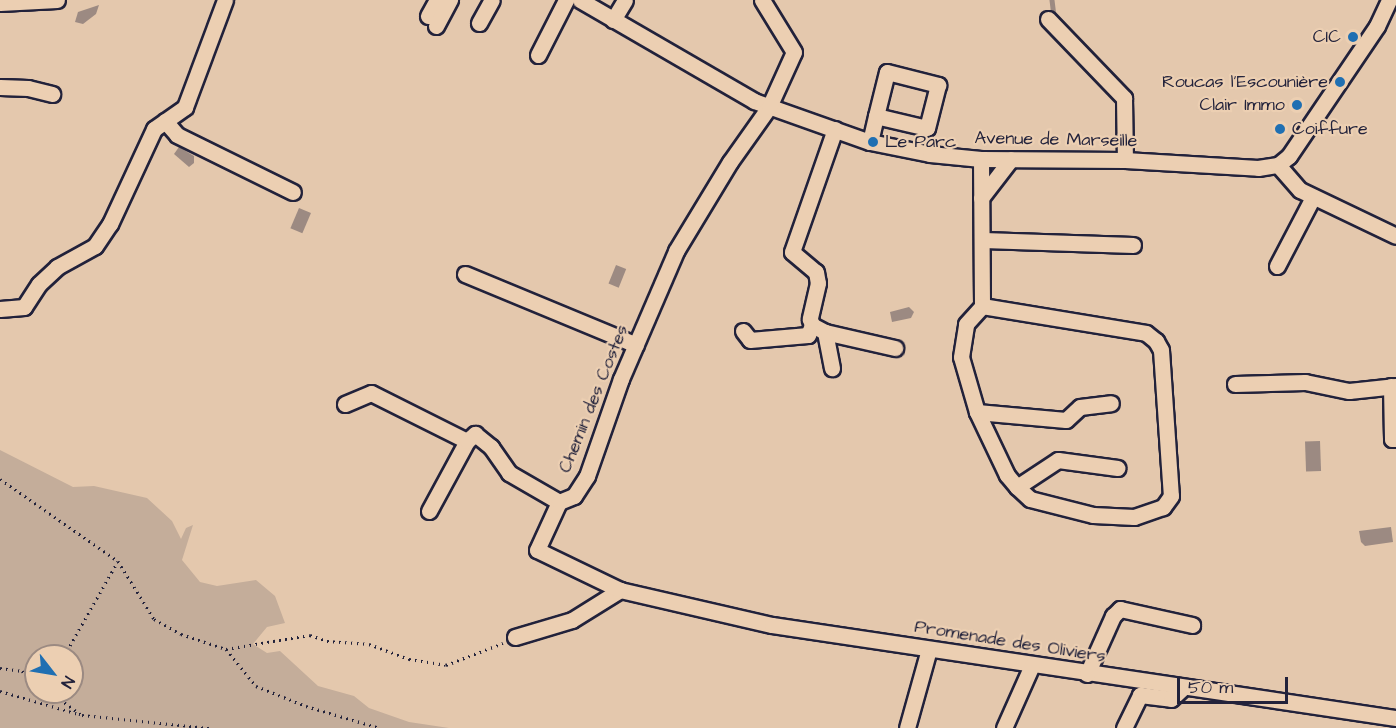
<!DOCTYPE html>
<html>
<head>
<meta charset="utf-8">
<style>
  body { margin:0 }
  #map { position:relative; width:1396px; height:728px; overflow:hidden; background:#e4c8ad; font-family:"Architects Daughter",sans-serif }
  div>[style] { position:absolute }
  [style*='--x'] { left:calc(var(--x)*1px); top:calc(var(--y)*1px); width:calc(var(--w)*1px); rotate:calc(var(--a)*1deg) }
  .green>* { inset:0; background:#c4ad9a }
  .water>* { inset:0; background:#9c8a82; transform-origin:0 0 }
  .stream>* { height:4.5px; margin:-2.25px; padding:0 2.25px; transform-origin:2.25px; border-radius:2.25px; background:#9c8a82 }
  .path>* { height:3px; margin-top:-1.5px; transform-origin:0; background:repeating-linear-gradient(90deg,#22223b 0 1.5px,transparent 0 6px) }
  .roads { filter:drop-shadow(2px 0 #22223b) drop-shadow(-2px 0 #22223b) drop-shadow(0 2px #22223b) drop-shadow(0 -2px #22223b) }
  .minor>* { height:15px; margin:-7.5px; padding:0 7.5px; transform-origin:7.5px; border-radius:7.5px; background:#eccfb2 }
  .dots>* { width:16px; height:16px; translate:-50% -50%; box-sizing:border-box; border:3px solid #eccfb2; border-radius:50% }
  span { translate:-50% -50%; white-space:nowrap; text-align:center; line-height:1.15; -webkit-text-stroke:4.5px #eccfb2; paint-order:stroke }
  .poi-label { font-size:18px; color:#22223b }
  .right { translate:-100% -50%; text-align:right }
  .left { translate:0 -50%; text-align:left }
  .street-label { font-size:18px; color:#22223b }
  .north { position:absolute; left:24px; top:644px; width:60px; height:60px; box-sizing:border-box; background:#eccfb2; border:2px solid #9b8a82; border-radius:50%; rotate:121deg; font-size:16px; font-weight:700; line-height:24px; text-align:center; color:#22223b }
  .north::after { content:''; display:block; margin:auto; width:21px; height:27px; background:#1f6fb2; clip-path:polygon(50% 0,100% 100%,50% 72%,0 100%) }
  .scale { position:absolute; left:1177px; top:677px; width:111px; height:27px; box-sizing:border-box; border:3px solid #22223b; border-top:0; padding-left:8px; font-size:18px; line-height:21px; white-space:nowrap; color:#22223b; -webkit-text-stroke:4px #eccfb2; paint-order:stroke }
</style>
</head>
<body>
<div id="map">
  <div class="green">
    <i style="clip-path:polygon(evenodd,0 450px,73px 487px,94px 486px,147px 498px,172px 521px,181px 539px,186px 528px,193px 525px,182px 560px,200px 582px,217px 586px,256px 580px,275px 596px,285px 623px,267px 627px,253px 644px,267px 653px,280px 651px,318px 686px,354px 696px,369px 708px,409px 722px,449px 728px,0 728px,0 450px,36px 656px,72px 656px,72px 692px,36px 692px,36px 656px)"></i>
  </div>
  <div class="water">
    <i style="clip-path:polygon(99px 5px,96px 14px,83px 24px,75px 22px,78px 12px)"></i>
    <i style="clip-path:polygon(179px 147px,194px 156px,194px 163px,189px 167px,174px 154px)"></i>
    <i style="left:299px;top:208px;width:13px;height:22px;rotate:23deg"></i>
    <i style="left:616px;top:265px;width:11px;height:20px;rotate:22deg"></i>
    <i style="clip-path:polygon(909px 307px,914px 312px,911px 318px,892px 322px,890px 312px)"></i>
    <i style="left:1320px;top:441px;width:30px;height:15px;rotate:88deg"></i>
    <i style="clip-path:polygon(1391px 527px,1393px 542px,1365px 546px,1361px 542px,1359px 531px)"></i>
  </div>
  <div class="stream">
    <i style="--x:1052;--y:0;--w:17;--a:83"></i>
  </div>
  <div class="path">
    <i style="--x:0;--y:479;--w:144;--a:34.8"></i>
    <i style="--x:118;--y:561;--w:68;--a:58.2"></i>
    <i style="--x:154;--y:619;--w:31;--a:29"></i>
    <i style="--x:181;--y:634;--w:47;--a:18.4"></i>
    <i style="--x:226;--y:649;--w:48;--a:51"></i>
    <i style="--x:256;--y:686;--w:54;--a:21.8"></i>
    <i style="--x:306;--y:706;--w:77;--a:16.6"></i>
    <i style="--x:226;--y:649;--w:85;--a:-9.5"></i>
    <i style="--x:310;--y:635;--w:18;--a:19"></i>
    <i style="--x:327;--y:641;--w:42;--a:4.1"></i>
    <i style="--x:369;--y:644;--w:43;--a:20.6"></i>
    <i style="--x:409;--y:659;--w:37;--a:9"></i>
    <i style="--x:446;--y:665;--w:61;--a:-21.1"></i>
    <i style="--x:64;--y:656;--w:109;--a:-60.4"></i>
    <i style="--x:0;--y:668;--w:22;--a:8"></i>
    <i style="--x:22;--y:671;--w:18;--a:38"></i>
    <i style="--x:0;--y:691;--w:81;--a:16.4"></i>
    <i style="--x:50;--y:692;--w:39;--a:36"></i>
    <i style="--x:82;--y:715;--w:130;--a:5.8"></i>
  </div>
  <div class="roads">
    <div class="minor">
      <i style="--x:580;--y:0;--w:201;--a:30.1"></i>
      <i style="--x:754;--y:101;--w:123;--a:19.5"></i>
      <i style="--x:870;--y:142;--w:61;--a:11.3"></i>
      <i style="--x:930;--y:154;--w:51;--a:5.6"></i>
      <i style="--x:981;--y:159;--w:144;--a:0.4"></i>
      <i style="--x:1125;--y:160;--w:133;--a:3.4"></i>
      <i style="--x:1258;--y:168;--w:20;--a:-9"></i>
      <i style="--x:1278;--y:165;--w:14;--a:-39"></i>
      <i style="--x:1289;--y:156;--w:157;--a:-55.9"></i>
      <i style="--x:1377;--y:26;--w:29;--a:-65"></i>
      <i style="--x:0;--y:3;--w:57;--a:-3"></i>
      <i style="--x:428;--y:16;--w:18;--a:-61"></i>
      <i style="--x:1048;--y:19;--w:110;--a:46.1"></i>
      <i style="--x:1124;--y:98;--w:62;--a:89.1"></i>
      <i style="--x:613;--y:20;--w:23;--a:-59"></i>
      <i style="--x:479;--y:23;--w:26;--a:-61"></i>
      <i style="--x:436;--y:26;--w:30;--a:-62"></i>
      <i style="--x:538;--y:55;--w:62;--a:-63"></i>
      <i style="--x:0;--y:87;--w:28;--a:2"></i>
      <i style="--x:28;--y:88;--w:25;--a:14"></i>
      <i style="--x:165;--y:121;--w:18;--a:49"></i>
      <i style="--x:177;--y:135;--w:129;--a:26.2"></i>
      <i style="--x:835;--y:129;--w:130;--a:109.3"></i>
      <i style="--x:792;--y:252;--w:31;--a:40"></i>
      <i style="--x:816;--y:272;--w:11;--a:80"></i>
      <i style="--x:818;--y:283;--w:37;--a:103"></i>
      <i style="--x:810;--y:319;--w:6;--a:72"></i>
      <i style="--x:812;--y:325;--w:15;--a:28"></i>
      <i style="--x:825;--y:332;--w:72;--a:12.9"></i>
      <i style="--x:870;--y:142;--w:27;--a:-77"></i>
      <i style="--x:876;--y:116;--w:45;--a:-76"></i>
      <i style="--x:887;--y:72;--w:53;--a:14.3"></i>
      <i style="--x:938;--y:85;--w:44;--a:104.3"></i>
      <i style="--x:927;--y:128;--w:52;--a:-166.8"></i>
      <i style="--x:981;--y:159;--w:147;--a:89.6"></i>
      <i style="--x:1278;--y:165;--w:33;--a:49"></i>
      <i style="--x:1300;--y:190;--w:106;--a:25.6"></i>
      <i style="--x:981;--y:198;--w:49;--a:-52.4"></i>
      <i style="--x:983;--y:240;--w:150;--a:1.9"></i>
      <i style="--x:1277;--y:266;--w:78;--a:-62.4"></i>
      <i style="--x:465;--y:274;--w:185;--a:22.5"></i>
      <i style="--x:982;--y:306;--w:166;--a:9.3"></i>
      <i style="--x:1146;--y:333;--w:13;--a:39"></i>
      <i style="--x:1156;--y:341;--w:10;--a:61"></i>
      <i style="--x:1161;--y:350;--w:146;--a:86.1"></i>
      <i style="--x:1171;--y:496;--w:14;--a:126"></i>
      <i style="--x:1163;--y:507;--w:31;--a:161"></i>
      <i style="--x:1134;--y:517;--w:41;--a:-177.2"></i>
      <i style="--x:1093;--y:515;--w:65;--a:-165.7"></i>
      <i style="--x:1030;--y:499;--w:18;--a:-137"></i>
      <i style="--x:1017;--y:487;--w:16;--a:-130"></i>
      <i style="--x:1007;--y:475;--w:70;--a:-115.5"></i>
      <i style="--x:977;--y:412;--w:57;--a:-106.2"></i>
      <i style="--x:961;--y:357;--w:33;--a:-81"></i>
      <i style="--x:966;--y:324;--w:24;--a:-48"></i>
      <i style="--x:0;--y:309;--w:24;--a:-5"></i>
      <i style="--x:24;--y:307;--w:27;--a:-57"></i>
      <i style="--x:39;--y:284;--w:25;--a:-43"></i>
      <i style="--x:57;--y:267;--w:43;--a:-28.9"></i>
      <i style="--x:95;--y:246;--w:27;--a:-56"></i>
      <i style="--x:110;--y:224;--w:105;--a:-65.1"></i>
      <i style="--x:154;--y:129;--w:38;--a:-35"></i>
      <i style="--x:185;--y:107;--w:114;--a:-69.5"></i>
      <i style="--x:743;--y:331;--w:11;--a:52"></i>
      <i style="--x:750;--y:340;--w:58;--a:-4.9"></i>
      <i style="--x:808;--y:335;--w:11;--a:-68"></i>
      <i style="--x:825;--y:332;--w:37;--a:79"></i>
      <i style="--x:1235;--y:384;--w:70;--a:-1.6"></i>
      <i style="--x:1305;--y:382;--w:45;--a:11.6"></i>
      <i style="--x:1349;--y:391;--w:47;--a:-6.1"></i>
      <i style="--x:1391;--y:386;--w:53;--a:88.9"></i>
      <i style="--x:1392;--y:439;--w:4;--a:0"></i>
      <i style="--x:345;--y:404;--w:28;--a:-23"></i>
      <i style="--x:371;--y:393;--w:107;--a:26.6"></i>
      <i style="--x:977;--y:412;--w:89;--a:5.1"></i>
      <i style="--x:1066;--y:420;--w:19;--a:-43"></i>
      <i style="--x:1080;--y:407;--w:31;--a:-7"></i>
      <i style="--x:1017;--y:487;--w:49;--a:-33.4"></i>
      <i style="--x:1058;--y:460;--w:60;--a:7.7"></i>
      <i style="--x:429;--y:511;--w:80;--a:-61.5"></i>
      <i style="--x:467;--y:441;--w:11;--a:-41"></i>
      <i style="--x:475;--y:434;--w:21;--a:39"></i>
      <i style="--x:491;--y:447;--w:32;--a:55"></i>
      <i style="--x:509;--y:473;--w:58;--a:30.1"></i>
      <i style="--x:620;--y:590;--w:156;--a:13"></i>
      <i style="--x:772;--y:625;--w:631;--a:8.48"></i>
      <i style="--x:515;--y:637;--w:59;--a:-16.6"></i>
      <i style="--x:572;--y:620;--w:57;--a:-32"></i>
      <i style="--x:620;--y:590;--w:92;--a:-154.3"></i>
      <i style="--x:537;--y:550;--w:53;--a:-65.4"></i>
      <i style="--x:559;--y:502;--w:16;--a:-22"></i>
      <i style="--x:574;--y:496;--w:24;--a:-57"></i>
      <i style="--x:587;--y:476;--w:103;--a:-70.7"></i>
      <i style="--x:621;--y:379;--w:139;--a:-66.7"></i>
      <i style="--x:676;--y:251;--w:104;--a:-58.8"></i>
      <i style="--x:730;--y:162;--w:67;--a:-54.7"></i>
      <i style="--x:769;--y:107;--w:60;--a:-65.6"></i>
      <i style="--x:794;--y:52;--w:61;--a:-121.6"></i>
      <i style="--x:1087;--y:674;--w:64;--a:-65.9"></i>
      <i style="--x:1113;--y:616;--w:10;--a:-45"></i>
      <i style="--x:1120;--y:609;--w:74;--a:12.5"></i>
      <i style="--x:907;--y:728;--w:82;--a:-74.4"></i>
      <i style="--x:1004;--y:728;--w:69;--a:-66"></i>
      <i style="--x:1124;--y:728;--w:37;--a:-64"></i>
      <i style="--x:1140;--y:695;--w:31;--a:7"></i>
      <i style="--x:1171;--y:699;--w:16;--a:-43"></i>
    </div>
  </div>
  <div class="dots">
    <i style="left:1353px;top:37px;background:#1f6fb2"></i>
    <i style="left:1340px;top:82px;background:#1f6fb2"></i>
    <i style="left:1297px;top:105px;background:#1f6fb2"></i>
    <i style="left:1280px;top:129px;background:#1f6fb2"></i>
    <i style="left:873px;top:142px;background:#1f6fb2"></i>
  </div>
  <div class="poi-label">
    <span class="right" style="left:1341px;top:37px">CIC</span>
    <span class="right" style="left:1328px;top:82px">Roucas l'Escounière</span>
    <span class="right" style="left:1285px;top:105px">Clair Immo</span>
    <span class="left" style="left:1292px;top:129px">Coiffure</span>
    <span class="left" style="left:885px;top:142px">Le Parc</span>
  </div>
  <div class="street-label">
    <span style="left:1056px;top:140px;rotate:1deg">Avenue de Marseille</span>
    <span style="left:594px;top:399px;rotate:-68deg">Chemin des Costes</span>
    <span style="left:1010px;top:642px;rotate:9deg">Promenade des Oliviers</span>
  </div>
  <div class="north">N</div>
  <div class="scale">50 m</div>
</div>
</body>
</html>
